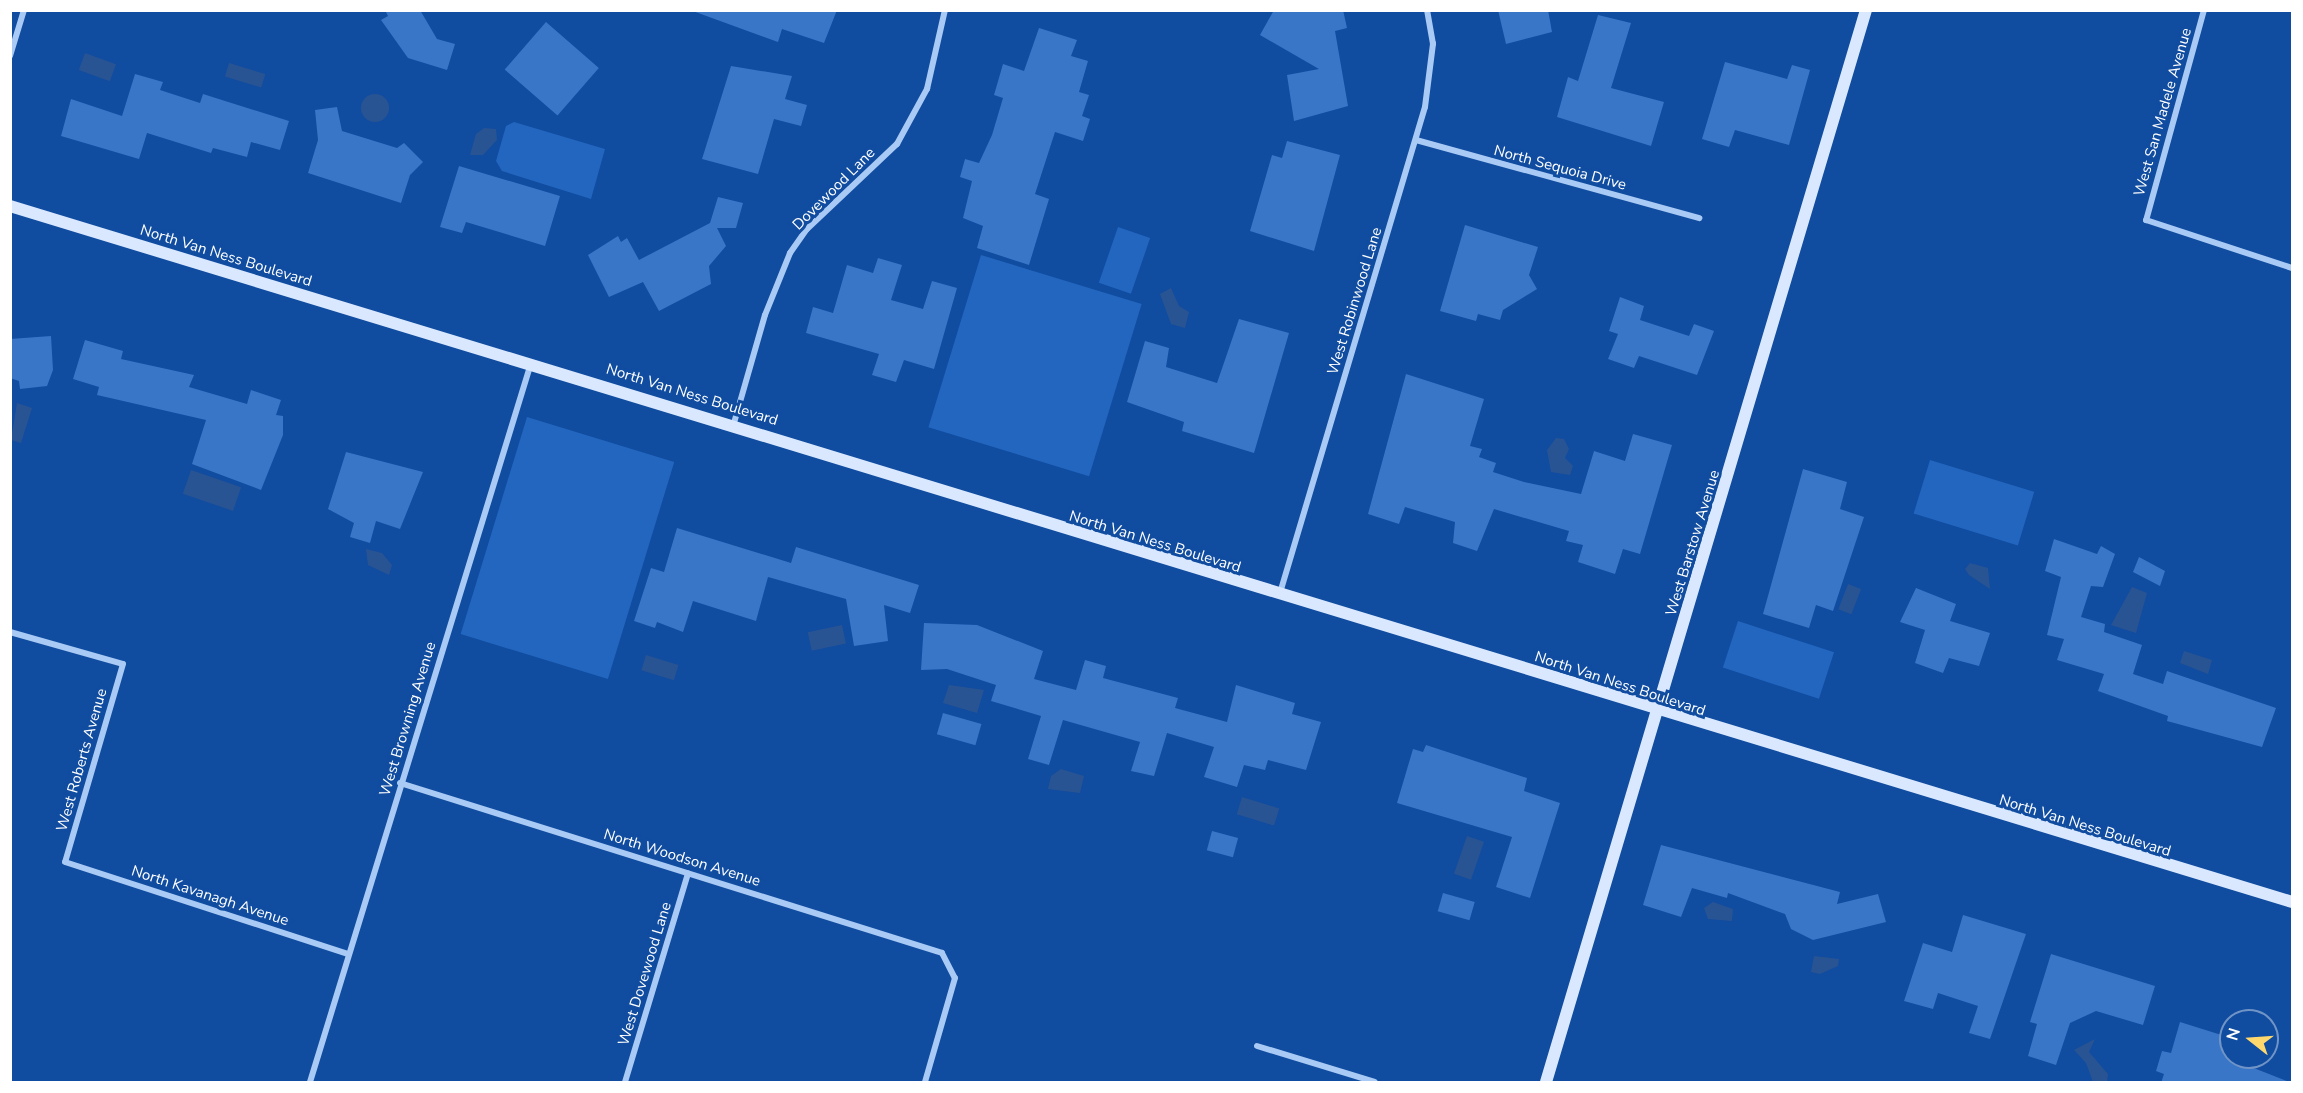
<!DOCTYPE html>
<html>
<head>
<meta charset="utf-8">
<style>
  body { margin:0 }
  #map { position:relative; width:2303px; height:1093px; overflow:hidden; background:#104ca0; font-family:"Nunito Sans",sans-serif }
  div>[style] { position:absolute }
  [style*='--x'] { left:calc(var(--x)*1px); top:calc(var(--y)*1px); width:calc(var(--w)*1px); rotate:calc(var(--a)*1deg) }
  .green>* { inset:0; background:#2366bf; transform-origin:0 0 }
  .water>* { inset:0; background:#295493; transform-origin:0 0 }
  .round { border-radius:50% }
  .building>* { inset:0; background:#3976c8; transform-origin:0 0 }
  .street>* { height:6px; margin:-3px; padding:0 3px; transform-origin:3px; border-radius:3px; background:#a8caf5 }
  .secondary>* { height:12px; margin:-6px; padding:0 6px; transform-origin:6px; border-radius:6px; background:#d9e8fe }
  span { translate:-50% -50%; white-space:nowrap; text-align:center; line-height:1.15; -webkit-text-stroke:6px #104ca0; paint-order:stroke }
  .street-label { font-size:15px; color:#fff }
  .frame { position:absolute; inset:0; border:12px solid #fff; pointer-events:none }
  .north { position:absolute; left:2219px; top:1009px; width:60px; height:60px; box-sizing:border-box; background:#104ca0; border:2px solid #7094c6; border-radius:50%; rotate:287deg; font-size:16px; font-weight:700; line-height:24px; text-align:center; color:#fff }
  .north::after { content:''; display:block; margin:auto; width:21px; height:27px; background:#ffd86d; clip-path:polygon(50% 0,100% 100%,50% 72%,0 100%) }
</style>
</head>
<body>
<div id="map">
  <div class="green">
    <i style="clip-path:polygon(514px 122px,605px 149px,591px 199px,502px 171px,496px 161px,506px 126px)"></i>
    <i style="left:1118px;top:227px;width:34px;height:59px;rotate:19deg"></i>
    <i style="left:981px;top:255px;width:168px;height:180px;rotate:17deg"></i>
    <i style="left:527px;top:417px;width:154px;height:227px;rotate:17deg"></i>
    <i style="left:1930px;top:460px;width:109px;height:56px;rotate:17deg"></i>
    <i style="left:1738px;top:621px;width:101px;height:49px;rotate:18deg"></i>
  </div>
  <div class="water">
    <i style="left:85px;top:53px;width:33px;height:18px;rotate:20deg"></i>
    <i style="left:229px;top:63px;width:38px;height:14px;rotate:17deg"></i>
    <i class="round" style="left:361px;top:94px;width:28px;height:28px"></i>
    <i style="clip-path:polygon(484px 128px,496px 129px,497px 140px,483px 155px,470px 155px,476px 134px)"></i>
    <i style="clip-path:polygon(1171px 288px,1179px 306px,1189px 312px,1185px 328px,1171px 324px,1160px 294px)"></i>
    <i style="clip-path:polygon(17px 403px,32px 408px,21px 443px,11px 440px)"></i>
    <i style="clip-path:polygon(1556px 438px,1564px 439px,1569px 449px,1565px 458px,1573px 466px,1570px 475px,1551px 472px,1547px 450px)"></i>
    <i style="left:191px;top:470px;width:53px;height:25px;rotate:19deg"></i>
    <i style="clip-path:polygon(366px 549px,382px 553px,392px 565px,389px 575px,368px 565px)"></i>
    <i style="clip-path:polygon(1970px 563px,1988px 568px,1990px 589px,1969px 575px,1965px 569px)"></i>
    <i style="left:1848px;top:584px;width:14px;height:27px;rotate:21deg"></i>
    <i style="clip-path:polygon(2132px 587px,2147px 593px,2136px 633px,2111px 625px)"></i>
    <i style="left:842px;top:625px;width:19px;height:35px;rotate:78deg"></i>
    <i style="clip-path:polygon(2184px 651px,2212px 660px,2208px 674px,2180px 663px)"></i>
    <i style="left:646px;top:655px;width:34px;height:16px;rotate:17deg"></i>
    <i style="clip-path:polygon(949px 685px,984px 690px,977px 713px,943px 703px)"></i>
    <i style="clip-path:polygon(1061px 769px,1084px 776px,1080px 793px,1048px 789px,1051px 776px)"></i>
    <i style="left:1242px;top:797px;width:39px;height:18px;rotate:17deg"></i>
    <i style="left:1467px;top:836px;width:18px;height:40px;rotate:19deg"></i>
    <i style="clip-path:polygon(1713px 902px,1733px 909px,1732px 921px,1708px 919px,1704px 908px)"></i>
    <i style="clip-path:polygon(1814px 956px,1839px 959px,1838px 966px,1820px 974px,1811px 972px)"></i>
    <i style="clip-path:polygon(2095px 1039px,2089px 1052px,2108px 1074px,2107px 1082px,2093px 1082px,2086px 1063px,2074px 1050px)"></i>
  </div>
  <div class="building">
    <i style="clip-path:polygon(385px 10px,420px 10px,437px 39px,455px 44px,447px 70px,408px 58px,381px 20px,388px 16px)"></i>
    <i style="clip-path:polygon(690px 10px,837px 10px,824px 43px,782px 29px,778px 42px)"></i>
    <i style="clip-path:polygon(1274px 10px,1343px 10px,1347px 28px,1335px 31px,1348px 106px,1294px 121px,1287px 75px,1319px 69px,1260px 35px)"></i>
    <i style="clip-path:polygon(1498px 10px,1548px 10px,1552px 32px,1506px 44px)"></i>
    <i style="clip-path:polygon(1598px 15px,1631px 23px,1611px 88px,1664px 102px,1651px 146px,1557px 117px,1568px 77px,1578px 81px)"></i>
    <i style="left:546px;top:22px;width:70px;height:63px;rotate:41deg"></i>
    <i style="clip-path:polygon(1039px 28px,1077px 40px,1071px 56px,1088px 61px,1079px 92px,1089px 95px,1082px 116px,1090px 119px,1083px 141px,1055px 132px,1035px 194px,1049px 199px,1029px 265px,977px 248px,983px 226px,963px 218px,972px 181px,960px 177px,965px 159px,979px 163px,992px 135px,1003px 98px,994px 95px,1003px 64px,1024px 71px)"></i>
    <i style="clip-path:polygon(1725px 62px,1787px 79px,1792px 65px,1810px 70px,1789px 145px,1735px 130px,1729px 147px,1702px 139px)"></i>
    <i style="clip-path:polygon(731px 66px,792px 76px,785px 99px,807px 105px,801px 126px,774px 119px,758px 174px,702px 159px)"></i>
    <i style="clip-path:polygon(135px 74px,163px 82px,160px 90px,200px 103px,203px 94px,289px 121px,280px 150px,251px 142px,247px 157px,213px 148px,211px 153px,147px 133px,139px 159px,61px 136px,71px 99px,122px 116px)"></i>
    <i style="clip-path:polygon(337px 107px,342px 131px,397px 148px,404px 143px,423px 162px,410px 175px,401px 203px,308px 173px,318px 140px,315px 110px)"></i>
    <i style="clip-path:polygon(1287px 141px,1340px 155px,1314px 251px,1250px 231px,1272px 155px,1282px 158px)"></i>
    <i style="clip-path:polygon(459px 166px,560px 196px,545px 246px,466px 222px,462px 233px,440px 227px)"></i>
    <i style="clip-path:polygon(718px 197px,743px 203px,736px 228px,717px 228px,726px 246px,709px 266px,711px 284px,659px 311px,643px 282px,609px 297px,588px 255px,618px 236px,621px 242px,627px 238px,639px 260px,710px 223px)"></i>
    <i style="clip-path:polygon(1465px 225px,1538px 247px,1529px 275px,1537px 289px,1503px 310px,1500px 320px,1478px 314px,1476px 321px,1440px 311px)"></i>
    <i style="clip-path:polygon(878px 258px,902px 265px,891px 300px,923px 309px,932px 281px,957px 288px,934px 369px,904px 360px,896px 382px,872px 375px,879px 354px,806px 333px,813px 307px,833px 313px,847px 265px,873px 273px)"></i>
    <i style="clip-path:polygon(1620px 297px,1644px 306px,1640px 320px,1689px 336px,1694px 324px,1714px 331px,1697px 375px,1639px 356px,1634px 368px,1608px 359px,1618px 334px,1609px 331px)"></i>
    <i style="clip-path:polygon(1239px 319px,1289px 333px,1254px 453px,1182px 431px,1184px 422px,1127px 402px,1145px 341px,1169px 348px,1166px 367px,1217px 383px)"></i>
    <i style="clip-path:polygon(51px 336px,53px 370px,47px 386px,20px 389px,19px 381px,10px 378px,10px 339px)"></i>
    <i style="clip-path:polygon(85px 340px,123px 351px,121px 359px,194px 375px,189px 387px,247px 404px,251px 390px,281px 400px,276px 415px,283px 416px,283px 435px,261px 490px,192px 464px,206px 420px,97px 395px,99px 387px,73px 379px)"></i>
    <i style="clip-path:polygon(1406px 374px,1484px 399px,1470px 446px,1482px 449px,1479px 457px,1496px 463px,1493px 472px,1524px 482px,1581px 494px,1594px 451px,1625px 461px,1633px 434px,1672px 445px,1640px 554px,1623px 549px,1615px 574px,1578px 562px,1583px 545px,1566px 541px,1569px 531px,1494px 509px,1477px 551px,1453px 543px,1455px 522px,1405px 507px,1399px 524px,1368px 514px)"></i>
    <i style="clip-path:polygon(346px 452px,423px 472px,400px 529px,376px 521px,370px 543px,350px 537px,354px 523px,328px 509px)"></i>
    <i style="clip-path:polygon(1803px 469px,1847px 482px,1840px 509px,1864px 517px,1833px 611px,1816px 605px,1809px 628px,1763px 614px)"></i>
    <i style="clip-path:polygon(677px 528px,791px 563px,796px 547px,919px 585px,910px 613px,884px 605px,888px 641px,854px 646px,846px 599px,768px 577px,756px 621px,693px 601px,683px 632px,657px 622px,655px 628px,634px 621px,651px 568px,664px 572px)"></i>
    <i style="clip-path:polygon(2054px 539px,2097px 554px,2101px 546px,2115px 554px,2103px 587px,2091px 586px,2081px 617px,2105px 624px,2104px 632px,2142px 645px,2133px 674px,2163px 684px,2167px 671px,2276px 708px,2262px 747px,2167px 721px,2168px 716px,2098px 691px,2104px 674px,2057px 660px,2064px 639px,2047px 635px,2061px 577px,2045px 571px)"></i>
    <i style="clip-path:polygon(2139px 557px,2165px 571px,2160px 586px,2133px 572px)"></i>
    <i style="clip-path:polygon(1916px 588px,1956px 604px,1950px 621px,1990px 633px,1979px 666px,1949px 658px,1943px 673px,1915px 663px,1925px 630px,1900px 622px)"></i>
    <i style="clip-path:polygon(924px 623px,977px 625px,1043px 651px,1034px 679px,1076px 690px,1085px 660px,1106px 666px,1103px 678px,1178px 698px,1175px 708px,1227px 722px,1236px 685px,1295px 703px,1292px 714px,1321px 722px,1306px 770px,1268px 760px,1265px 770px,1244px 765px,1237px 787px,1204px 777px,1214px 747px,1167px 733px,1154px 776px,1131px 771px,1140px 742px,1063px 720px,1049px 765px,1028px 759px,1041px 716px,991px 701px,996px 685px,947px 669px,921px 670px)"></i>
    <i style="left:943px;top:713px;width:40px;height:22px;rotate:16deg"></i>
    <i style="clip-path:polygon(1426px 745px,1527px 778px,1524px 791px,1560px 803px,1530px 898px,1496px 887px,1512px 837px,1397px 803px,1413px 749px,1423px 752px)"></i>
    <i style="left:1212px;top:831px;width:27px;height:20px;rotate:15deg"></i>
    <i style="clip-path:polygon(1661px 845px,1840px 892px,1837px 904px,1878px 894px,1886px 922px,1813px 940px,1791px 929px,1785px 914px,1728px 893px,1727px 898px,1692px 888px,1681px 917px,1643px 905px)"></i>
    <i style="left:1443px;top:893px;width:33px;height:19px;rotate:16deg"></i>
    <i style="clip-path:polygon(1963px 915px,2026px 934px,1990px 1039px,1969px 1033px,1978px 1006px,1938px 993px,1933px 1009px,1904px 1001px,1923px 943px,1952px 952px)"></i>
    <i style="clip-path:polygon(2051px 954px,2155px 986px,2143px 1025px,2096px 1011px,2070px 1023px,2056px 1065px,2028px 1056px,2037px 1024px,2030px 1022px)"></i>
    <i style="clip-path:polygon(2180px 1022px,2231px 1038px,2236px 1061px,2292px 1083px,2161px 1083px,2164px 1074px,2156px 1071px,2162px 1051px,2171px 1053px)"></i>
  </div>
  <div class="street">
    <i style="--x:2204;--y:10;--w:218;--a:105.4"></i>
    <i style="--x:2146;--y:220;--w:154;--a:18.2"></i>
    <i style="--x:10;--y:56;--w:48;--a:-73.1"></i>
    <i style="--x:1416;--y:140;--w:294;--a:15.4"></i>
    <i style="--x:734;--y:423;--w:112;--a:-74"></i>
    <i style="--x:765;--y:315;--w:67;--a:-68"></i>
    <i style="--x:790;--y:253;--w:29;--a:-55"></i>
    <i style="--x:807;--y:229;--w:124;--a:-43.4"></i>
    <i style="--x:897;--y:144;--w:63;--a:-61.4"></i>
    <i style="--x:927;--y:89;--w:81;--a:-77.2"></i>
    <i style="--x:1280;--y:593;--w:507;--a:-73.39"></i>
    <i style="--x:1425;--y:107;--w:64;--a:-82.8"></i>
    <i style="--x:1433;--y:44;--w:35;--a:-100"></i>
    <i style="--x:10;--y:632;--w:117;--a:15.8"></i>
    <i style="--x:123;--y:664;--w:206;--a:106.3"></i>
    <i style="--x:65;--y:862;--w:298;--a:18"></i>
    <i style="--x:400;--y:783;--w:568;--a:17.41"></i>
    <i style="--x:942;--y:953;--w:28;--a:63"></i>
    <i style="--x:955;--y:978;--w:108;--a:106.1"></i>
    <i style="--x:1257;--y:1046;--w:123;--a:17"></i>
    <i style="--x:310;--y:1082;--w:752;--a:-72.91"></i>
    <i style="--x:625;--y:1082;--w:218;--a:-73.2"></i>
  </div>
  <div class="secondary">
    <i style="--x:10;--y:206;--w:2386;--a:16.96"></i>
    <i style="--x:1546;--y:1082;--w:1119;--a:-73.38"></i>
  </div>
  <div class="street-label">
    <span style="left:2163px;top:112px;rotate:-74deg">West San Madele Avenue</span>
    <span style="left:1560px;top:168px;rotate:15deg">North Sequoia Drive</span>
    <span style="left:834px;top:189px;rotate:-45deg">Dovewood Lane</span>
    <span style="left:226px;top:256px;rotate:17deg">North Van Ness Boulevard</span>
    <span style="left:1355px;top:301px;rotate:-73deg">West Robinwood Lane</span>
    <span style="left:692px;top:395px;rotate:17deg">North Van Ness Boulevard</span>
    <span style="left:1155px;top:542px;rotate:17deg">North Van Ness Boulevard</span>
    <span style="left:1693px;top:543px;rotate:-73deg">West Barstow Avenue</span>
    <span style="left:1620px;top:684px;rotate:18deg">North Van Ness Boulevard</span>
    <span style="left:408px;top:719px;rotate:-73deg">West Browning Avenue</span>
    <span style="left:82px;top:760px;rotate:-74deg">West Roberts Avenue</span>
    <span style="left:2085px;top:826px;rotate:17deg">North Van Ness Boulevard</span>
    <span style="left:682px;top:858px;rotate:17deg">North Woodson Avenue</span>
    <span style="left:210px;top:896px;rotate:18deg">North Kavanagh Avenue</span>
    <span style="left:645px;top:974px;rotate:-73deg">West Dovewood Lane</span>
  </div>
  <div class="frame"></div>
  <div class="north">N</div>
</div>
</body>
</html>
